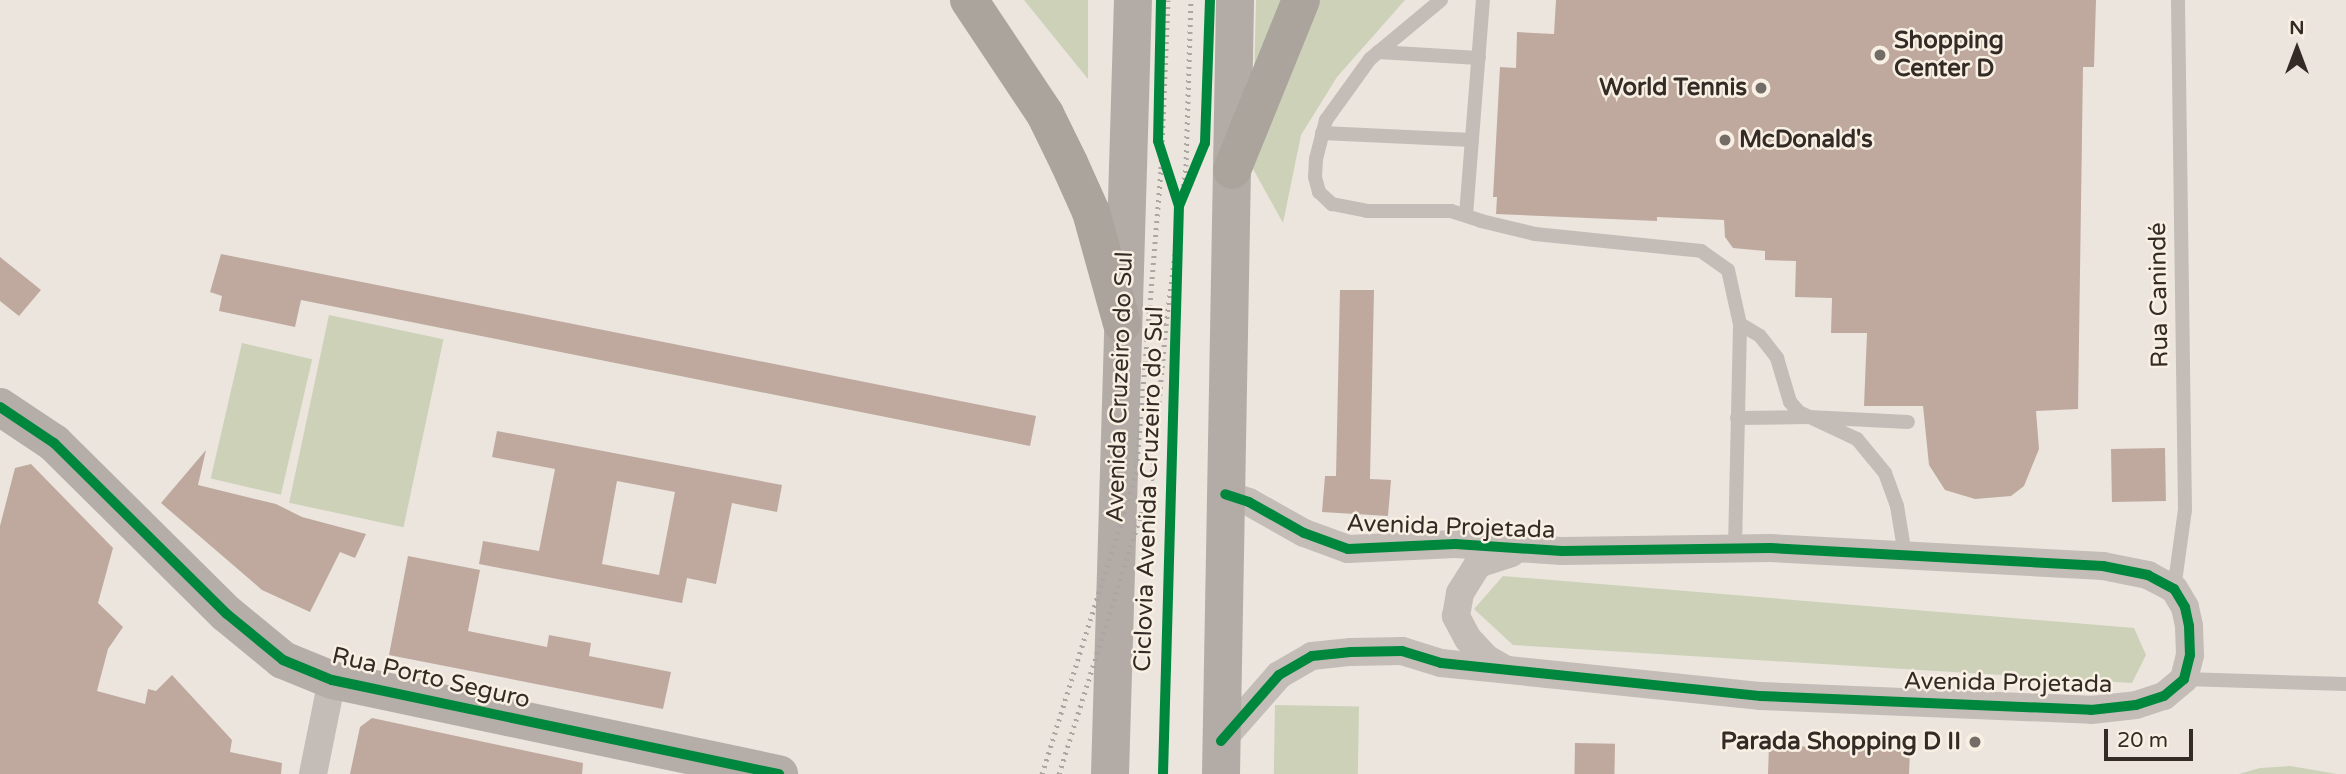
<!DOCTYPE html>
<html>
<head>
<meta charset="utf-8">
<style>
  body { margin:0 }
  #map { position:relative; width:2346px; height:774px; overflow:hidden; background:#ebe5de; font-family:"Varela Round",sans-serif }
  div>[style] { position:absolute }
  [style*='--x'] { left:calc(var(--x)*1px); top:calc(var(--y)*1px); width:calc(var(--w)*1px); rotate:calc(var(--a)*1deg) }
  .green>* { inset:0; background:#ccd1b8; transform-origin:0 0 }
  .building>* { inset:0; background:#bfa99f; transform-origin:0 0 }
  .lane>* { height:14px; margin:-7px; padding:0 7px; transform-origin:7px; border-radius:7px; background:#c4bdb7 }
  .street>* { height:28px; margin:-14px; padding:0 14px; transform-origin:14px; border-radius:14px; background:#c4bdb7 }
  .secondary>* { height:38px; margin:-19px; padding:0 19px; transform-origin:19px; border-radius:19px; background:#b5aea8 }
  .primary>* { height:38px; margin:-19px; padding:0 19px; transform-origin:19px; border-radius:19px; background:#b3aca6 }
  .highway>* { height:38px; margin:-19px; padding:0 19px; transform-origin:19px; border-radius:19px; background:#aaa49d }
  .rail>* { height:5px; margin-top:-2.5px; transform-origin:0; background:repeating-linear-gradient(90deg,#aba6a2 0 2px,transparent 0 7px) }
  .cycleway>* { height:10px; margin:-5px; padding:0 5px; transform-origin:5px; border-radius:5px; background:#00873e }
  .dots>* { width:19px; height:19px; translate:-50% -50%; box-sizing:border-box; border:4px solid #f9f0e4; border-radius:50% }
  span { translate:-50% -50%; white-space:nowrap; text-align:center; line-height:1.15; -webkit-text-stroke:5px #f9f0e4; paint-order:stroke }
  .poi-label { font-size:24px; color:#342b26; font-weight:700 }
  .left { translate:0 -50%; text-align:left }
  .right { translate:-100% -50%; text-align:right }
  .street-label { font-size:24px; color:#342b26 }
  .north { position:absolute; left:2262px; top:14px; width:70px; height:70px; -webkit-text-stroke:5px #f9f0e4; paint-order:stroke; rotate:0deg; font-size:19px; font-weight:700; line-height:28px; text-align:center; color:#342b26 }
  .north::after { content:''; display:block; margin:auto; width:24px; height:32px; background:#342b26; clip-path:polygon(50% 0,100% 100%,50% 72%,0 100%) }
  .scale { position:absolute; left:2104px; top:729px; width:89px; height:32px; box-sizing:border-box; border:4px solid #342b26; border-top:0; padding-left:9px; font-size:21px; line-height:24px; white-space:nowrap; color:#342b26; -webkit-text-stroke:5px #f9f0e4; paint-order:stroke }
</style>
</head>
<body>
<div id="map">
  <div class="green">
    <i style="clip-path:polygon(1024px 0,1088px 0,1088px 79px)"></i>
    <i style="clip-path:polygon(1256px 0,1405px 0,1337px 77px,1301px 135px,1283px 223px,1252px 167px)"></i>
    <i style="left:329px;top:315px;width:117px;height:192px;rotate:12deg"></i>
    <i style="left:242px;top:343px;width:72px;height:139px;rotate:13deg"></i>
    <i style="clip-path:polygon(1503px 576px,2134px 628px,2146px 655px,2132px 683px,1513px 645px,1474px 609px)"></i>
    <i style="left:1275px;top:705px;width:84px;height:69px;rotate:1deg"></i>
    <i style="clip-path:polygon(2290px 766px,2337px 774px,2239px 774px,2260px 768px)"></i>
  </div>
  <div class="building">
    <i style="clip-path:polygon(1556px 0,2096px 0,2094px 67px,2083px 67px,2078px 409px,2036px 411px,2039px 449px,2024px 486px,2011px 496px,1975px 499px,1945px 490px,1929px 465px,1923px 406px,1864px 406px,1867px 333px,1831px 333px,1832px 298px,1795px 297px,1796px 261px,1765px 260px,1765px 251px,1733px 248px,1725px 237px,1724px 220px,1657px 217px,1657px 221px,1496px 214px,1497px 197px,1493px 197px,1500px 67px,1516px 68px,1517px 32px,1554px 34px)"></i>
    <i style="clip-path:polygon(221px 254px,1036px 416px,1030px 446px,301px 300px,295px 327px,219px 311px,222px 296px,210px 292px)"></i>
    <i style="clip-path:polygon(0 257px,41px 290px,19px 316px,0 301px)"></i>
    <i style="clip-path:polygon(1340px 290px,1374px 290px,1370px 479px,1391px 480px,1388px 516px,1322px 512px,1325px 476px,1336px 476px)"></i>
    <i style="clip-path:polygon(evenodd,497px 431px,782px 485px,777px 512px,732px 503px,716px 584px,687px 578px,682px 603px,479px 564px,483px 541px,539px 551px,555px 469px,492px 457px,497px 431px,617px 481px,675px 492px,659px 575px,602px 564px,617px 481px)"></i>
    <i style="left:2165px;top:448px;width:53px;height:54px;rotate:89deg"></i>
    <i style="clip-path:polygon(206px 450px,198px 485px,276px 504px,302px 517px,366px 534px,355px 558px,340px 552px,310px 612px,262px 590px,161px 503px)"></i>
    <i style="clip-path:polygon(31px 464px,113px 548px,98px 603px,123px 627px,108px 649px,97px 691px,145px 704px,148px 689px,156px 691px,172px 675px,232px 740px,230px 752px,282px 763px,281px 774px,0 774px,0 526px,15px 468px)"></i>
    <i style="clip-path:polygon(408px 556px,480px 570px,468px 631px,547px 647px,549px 635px,591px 643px,589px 656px,671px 672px,663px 709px,389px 655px)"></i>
    <i style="clip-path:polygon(372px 718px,583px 763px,582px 774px,350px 774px,360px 727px)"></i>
    <i style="left:1575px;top:743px;width:40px;height:31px;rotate:1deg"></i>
    <i style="clip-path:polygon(1769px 745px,1910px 751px,1909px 774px,1768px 774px)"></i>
  </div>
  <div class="lane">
    <i style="--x:1441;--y:0;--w:92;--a:140.3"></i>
    <i style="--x:1370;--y:59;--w:75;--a:125.8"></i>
    <i style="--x:1326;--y:120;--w:40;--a:104.4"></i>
    <i style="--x:1316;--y:159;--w:18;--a:93"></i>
    <i style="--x:1315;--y:177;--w:16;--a:75"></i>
    <i style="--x:1319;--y:192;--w:18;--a:43"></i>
    <i style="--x:1332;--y:204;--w:36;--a:11"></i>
    <i style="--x:1367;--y:211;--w:84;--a:0"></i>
    <i style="--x:1451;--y:211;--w:32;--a:18"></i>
    <i style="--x:1481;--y:221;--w:56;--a:13.5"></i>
    <i style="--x:1535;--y:234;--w:167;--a:5.8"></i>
    <i style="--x:1701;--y:251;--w:33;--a:35"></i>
    <i style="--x:1728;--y:270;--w:55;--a:77.5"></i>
    <i style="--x:1740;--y:324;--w:23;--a:31"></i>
    <i style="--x:1760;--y:336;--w:28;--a:52"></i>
    <i style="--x:1777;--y:358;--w:46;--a:73.5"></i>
    <i style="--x:1790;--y:402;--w:13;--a:48"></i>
    <i style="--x:1799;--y:412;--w:64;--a:25"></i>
    <i style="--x:1857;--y:439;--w:44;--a:50.5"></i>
    <i style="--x:1885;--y:473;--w:35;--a:70"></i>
    <i style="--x:1897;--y:506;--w:50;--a:80.7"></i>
    <i style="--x:1378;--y:52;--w:101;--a:3.4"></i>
    <i style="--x:1322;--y:133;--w:150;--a:2.7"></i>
    <i style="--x:1466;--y:215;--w:216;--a:-85.5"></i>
    <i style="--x:1737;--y:418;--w:72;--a:-0.8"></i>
    <i style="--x:1809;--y:417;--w:99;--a:2.9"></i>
    <i style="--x:1735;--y:547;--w:223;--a:-88.7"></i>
    <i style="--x:2174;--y:589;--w:80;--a:-82.1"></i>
    <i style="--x:2185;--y:510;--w:510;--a:-90.79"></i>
    <i style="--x:2184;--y:679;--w:162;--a:1.8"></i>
  </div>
  <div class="street">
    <i style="--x:1505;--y:669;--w:22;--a:-150"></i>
    <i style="--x:1486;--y:658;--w:26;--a:-133"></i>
    <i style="--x:1468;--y:639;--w:26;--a:-118"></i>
    <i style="--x:1456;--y:616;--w:23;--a:-80"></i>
    <i style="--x:1460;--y:593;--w:34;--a:-58"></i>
    <i style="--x:1478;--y:564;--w:35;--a:-18"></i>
    <i style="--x:1221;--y:741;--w:88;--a:-48.7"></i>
    <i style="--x:1279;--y:675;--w:38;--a:-30"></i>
    <i style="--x:1312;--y:656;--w:39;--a:-6"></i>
    <i style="--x:1351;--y:652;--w:51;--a:-1.1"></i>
    <i style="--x:1402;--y:651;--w:41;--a:17.1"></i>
    <i style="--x:1441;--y:663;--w:322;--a:5.9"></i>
    <i style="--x:1761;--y:696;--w:330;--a:2.4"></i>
    <i style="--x:2091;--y:710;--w:45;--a:-6.3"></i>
    <i style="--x:2136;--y:705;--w:29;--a:-18"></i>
    <i style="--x:2164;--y:696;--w:26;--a:-40"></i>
    <i style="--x:2184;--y:679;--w:25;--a:-76"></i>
    <i style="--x:2190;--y:655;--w:29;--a:-92"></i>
    <i style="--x:2189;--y:626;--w:19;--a:-102"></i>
    <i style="--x:2185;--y:607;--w:21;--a:-121"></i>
    <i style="--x:2174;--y:589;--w:30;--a:-152"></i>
    <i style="--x:2148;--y:575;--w:46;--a:-168.7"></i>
    <i style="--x:2103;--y:566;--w:333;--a:-176.9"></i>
    <i style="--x:1770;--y:548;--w:208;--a:179.2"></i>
    <i style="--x:1562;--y:551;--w:107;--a:-176.3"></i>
    <i style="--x:1455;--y:544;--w:107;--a:177.3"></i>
    <i style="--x:1348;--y:549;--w:47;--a:-160"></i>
    <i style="--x:1304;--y:533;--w:63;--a:-150.6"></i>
    <i style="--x:1249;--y:502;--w:25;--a:-162"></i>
    <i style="--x:313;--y:774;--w:96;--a:-78.6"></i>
  </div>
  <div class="secondary">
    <i style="--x:0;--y:407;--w:65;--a:33.7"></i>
    <i style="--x:54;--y:443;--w:243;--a:44.7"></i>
    <i style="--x:227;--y:614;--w:72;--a:39.4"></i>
    <i style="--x:283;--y:660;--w:53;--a:22.2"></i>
    <i style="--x:332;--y:680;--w:457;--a:11.9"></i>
  </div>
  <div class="primary">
    <i style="--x:1110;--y:774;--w:774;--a:-88.3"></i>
    <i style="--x:1221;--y:774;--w:774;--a:-88.96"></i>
  </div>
  <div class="highway">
    <i style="--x:969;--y:0;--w:137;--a:56.3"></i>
    <i style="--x:1045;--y:114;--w:55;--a:63.9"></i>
    <i style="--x:1069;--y:163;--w:54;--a:65.8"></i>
    <i style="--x:1091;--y:212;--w:116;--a:74.5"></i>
    <i style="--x:1232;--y:170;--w:183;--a:-67.9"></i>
  </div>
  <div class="rail">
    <i style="--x:1042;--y:774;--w:314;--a:-72.6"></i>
    <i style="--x:1136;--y:474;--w:306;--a:-85.3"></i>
    <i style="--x:1161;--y:169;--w:169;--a:-87.6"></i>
    <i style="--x:1059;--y:774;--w:309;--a:-72.5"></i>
    <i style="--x:1152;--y:479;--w:155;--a:-84.8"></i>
    <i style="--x:1166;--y:325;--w:160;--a:-82.8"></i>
    <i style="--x:1186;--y:166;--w:166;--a:-88.3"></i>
  </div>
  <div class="cycleway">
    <i style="--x:1161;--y:0;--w:141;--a:91.2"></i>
    <i style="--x:1158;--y:141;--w:68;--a:72.1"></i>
    <i style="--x:0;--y:407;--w:65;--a:33.7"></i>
    <i style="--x:54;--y:443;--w:243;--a:44.7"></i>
    <i style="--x:227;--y:614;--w:72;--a:39.4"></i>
    <i style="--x:283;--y:660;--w:53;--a:22.2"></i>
    <i style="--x:332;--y:680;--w:457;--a:11.9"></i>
    <i style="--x:1221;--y:741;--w:88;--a:-48.7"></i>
    <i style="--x:1279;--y:675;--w:38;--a:-30"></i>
    <i style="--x:1312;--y:656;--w:39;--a:-6"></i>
    <i style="--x:1351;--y:652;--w:51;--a:-1.1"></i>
    <i style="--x:1402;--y:651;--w:41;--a:17.1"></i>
    <i style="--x:1441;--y:663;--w:322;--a:5.9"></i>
    <i style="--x:1761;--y:696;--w:330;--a:2.4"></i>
    <i style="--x:2091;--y:710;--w:45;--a:-6.3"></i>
    <i style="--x:2136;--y:705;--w:29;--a:-18"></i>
    <i style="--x:2164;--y:696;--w:26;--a:-40"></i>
    <i style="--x:2184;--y:679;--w:25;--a:-76"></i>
    <i style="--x:2190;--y:655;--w:29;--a:-92"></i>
    <i style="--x:2189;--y:626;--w:19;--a:-102"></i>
    <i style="--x:2185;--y:607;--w:21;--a:-121"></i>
    <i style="--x:2174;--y:589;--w:30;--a:-152"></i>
    <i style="--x:2148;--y:575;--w:46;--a:-168.7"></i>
    <i style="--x:2103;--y:566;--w:333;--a:-176.9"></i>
    <i style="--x:1770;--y:548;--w:208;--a:179.2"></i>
    <i style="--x:1562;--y:551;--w:107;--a:-176.3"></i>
    <i style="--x:1455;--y:544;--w:107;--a:177.3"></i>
    <i style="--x:1348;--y:549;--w:47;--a:-160"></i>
    <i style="--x:1304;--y:533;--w:63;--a:-150.6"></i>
    <i style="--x:1249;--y:502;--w:25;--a:-162"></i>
    <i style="--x:1163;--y:774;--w:568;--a:-88.39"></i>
    <i style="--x:1179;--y:206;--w:68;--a:-67.6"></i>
    <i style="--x:1205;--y:143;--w:143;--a:-88"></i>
  </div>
  <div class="dots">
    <i style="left:1880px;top:55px;background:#746c66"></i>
    <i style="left:1761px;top:88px;background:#746c66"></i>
    <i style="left:1725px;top:140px;background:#746c66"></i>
    <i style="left:1975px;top:742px;background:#746c66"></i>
  </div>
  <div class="poi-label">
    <span class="left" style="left:1894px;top:55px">Shopping<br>Center D</span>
    <span class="right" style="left:1747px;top:88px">World Tennis</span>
    <span class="left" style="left:1739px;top:140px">McDonald's</span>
    <span class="right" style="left:1961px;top:742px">Parada Shopping D II</span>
  </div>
  <div class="street-label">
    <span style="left:2159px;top:295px;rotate:-91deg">Rua Canindé</span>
    <span style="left:1120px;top:387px;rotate:-88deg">Avenida Cruzeiro do Sul</span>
    <span style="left:1149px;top:489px;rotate:-88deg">Ciclovia Avenida Cruzeiro do Sul</span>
    <span style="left:1451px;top:527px;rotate:2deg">Avenida Projetada</span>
    <span style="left:431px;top:678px;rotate:13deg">Rua Porto Seguro</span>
    <span style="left:2008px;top:683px;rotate:1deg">Avenida Projetada</span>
  </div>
  <div class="north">N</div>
  <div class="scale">20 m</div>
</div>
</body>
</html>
